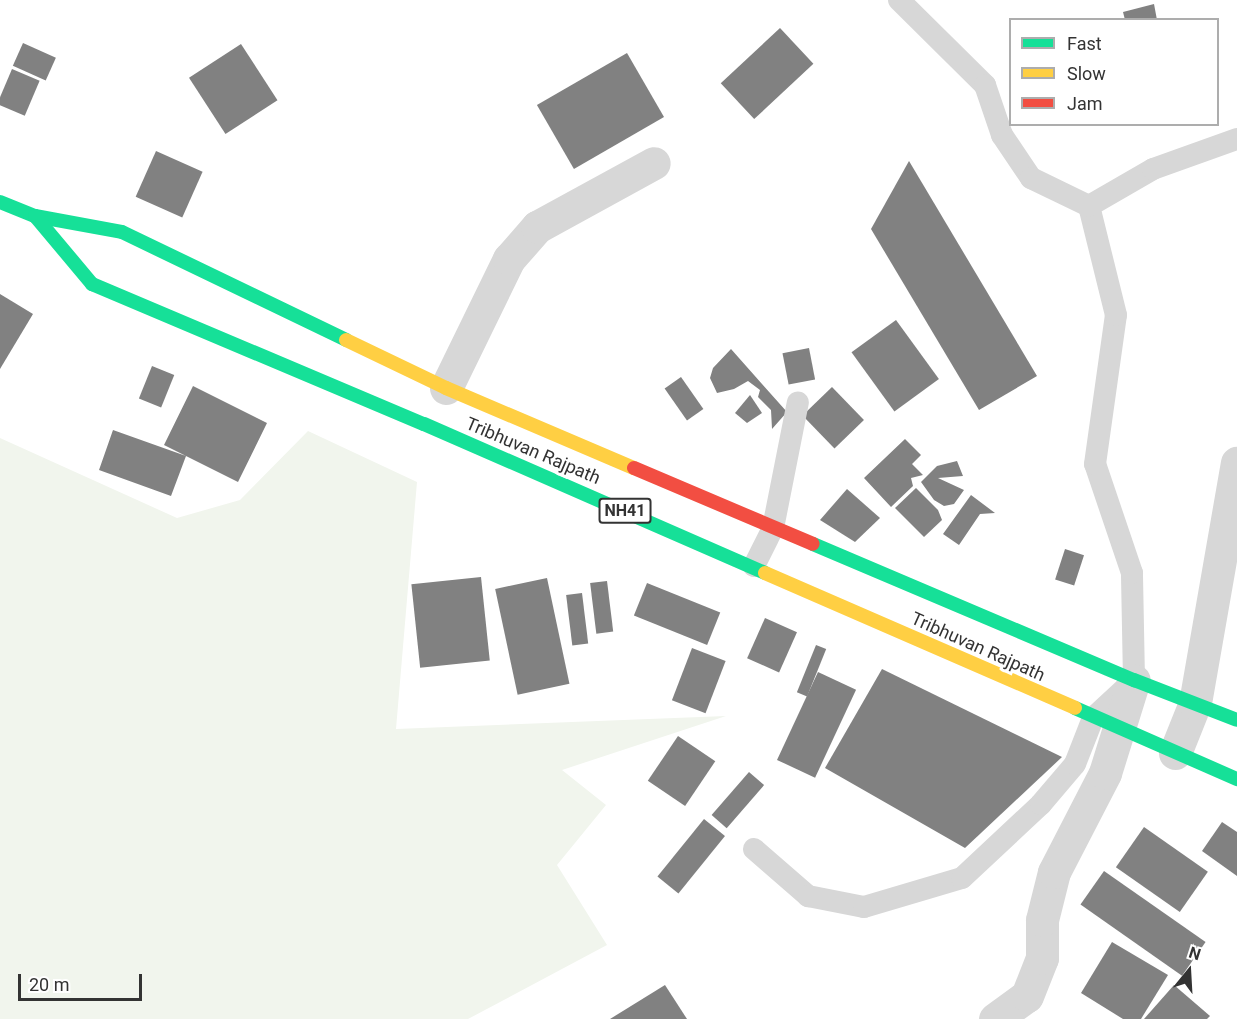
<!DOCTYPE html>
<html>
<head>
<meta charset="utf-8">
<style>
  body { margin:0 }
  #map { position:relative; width:1237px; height:1019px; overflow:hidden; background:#fff; font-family:Roboto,sans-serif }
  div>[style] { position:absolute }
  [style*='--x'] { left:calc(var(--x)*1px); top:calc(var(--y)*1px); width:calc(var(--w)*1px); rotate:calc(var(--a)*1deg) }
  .green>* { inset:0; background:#f1f5ed }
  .building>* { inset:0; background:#818181; transform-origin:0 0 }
  .lane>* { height:22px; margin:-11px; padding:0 11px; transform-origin:11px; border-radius:11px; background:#d7d7d7 }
  .street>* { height:33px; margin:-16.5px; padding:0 16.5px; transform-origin:16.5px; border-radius:16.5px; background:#d7d7d7 }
  .fast>* { height:14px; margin:-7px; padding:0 7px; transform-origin:7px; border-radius:7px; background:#16e098 }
  .slow>* { height:14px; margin:-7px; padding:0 7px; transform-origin:7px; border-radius:7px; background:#ffcf43 }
  .jam>* { height:14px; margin:-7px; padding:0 7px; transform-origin:7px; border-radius:7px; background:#f24e42 }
  span { translate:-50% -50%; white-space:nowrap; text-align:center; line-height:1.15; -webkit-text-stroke:6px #fff; paint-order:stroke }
  .shield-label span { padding:2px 4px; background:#fff; border:2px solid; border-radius:4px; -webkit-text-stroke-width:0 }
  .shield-label { font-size:16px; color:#333; font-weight:700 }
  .street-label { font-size:18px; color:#333 }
  .legend { position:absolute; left:1009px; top:18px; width:210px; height:108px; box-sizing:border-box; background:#fff; border:2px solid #adadad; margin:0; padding:8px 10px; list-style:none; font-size:18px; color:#333 }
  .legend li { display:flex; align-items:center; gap:12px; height:30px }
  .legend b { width:30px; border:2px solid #adadad }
  .north { position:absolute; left:1159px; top:941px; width:60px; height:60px; -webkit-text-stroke:4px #fff; paint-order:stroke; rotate:18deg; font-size:16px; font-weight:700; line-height:24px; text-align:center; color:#333 }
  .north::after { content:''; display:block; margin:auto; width:21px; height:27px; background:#333; clip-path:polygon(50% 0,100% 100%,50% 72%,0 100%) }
  .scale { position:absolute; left:18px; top:974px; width:124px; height:27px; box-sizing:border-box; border:3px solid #333; border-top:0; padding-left:8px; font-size:18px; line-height:21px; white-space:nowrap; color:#333; -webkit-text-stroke:4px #fff; paint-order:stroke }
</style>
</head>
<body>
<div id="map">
  <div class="green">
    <i style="clip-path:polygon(308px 431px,417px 482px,396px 729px,726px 716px,562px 770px,606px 805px,557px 865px,607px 945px,468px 1019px,0 1019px,0 438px,177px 518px,240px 500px)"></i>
  </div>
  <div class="building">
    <i style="clip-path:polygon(1154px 4px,1157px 20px,1125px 20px,1123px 12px)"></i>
    <i style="left:780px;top:28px;width:49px;height:81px;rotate:47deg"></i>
    <i style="left:23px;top:43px;width:36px;height:25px;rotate:24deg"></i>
    <i style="left:241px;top:44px;width:67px;height:62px;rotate:57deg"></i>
    <i style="left:627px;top:53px;width:74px;height:104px;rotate:60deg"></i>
    <i style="left:12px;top:69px;width:30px;height:38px;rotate:23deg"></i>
    <i style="left:156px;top:151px;width:51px;height:50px;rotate:24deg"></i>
    <i style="clip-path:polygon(909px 161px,1037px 376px,979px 410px,871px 229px)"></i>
    <i style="clip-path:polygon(0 294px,33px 314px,0 369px)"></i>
    <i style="left:896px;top:320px;width:73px;height:55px;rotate:54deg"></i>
    <i style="left:809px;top:348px;width:32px;height:27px;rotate:79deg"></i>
    <i style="clip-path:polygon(731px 349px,787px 412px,772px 429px,771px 410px,758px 397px,760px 390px,748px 381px,734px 389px,717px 393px,710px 378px,713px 368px)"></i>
    <i style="left:152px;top:366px;width:24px;height:35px;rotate:22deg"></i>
    <i style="left:681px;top:377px;width:39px;height:20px;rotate:55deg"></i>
    <i style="clip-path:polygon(193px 386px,267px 423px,238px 482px,186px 456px,171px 496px,99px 470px,113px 430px,186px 456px,164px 445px)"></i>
    <i style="left:832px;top:387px;width:46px;height:41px;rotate:46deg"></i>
    <i style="clip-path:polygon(750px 395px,762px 413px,747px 423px,735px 413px)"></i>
    <i style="clip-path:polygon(905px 439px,921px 455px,912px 464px,923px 475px,911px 478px,913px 486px,891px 507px,864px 478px)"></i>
    <i style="clip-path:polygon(957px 461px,963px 476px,938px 478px,964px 490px,954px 504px,944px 506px,934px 500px,921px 482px,937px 466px)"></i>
    <i style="clip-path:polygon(916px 488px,938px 510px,942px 520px,924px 537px,895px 508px)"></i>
    <i style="clip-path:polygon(847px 489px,880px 518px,855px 542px,820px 520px)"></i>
    <i style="clip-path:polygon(971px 495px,995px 513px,980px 514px,959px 545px,943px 534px)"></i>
    <i style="left:1065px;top:549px;width:20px;height:32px;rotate:18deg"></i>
    <i style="left:481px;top:577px;width:84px;height:70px;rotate:84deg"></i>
    <i style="left:547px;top:578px;width:108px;height:53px;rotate:78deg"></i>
    <i style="left:607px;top:581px;width:51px;height:17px;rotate:83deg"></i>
    <i style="left:647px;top:583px;width:79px;height:35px;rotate:22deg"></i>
    <i style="left:582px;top:593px;width:51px;height:16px;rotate:83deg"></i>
    <i style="left:765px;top:618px;width:35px;height:44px;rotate:24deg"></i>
    <i style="left:816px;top:645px;width:11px;height:51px;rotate:22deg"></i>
    <i style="left:692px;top:648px;width:36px;height:56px;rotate:21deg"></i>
    <i style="clip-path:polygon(882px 669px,1062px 757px,965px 848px,825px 768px)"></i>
    <i style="left:818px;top:672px;width:42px;height:97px;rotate:25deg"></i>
    <i style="left:678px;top:736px;width:45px;height:54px;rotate:34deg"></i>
    <i style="left:749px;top:772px;width:20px;height:57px;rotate:41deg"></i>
    <i style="left:704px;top:819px;width:27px;height:74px;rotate:39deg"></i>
    <i style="clip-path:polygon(1222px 822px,1237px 832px,1237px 876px,1202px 851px)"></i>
    <i style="left:1144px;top:827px;width:78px;height:49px;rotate:35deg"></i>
    <i style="left:1104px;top:871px;width:124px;height:41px;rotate:35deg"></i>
    <i style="clip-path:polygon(1112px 942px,1168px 975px,1141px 1019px,1123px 1019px,1081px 993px)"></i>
    <i style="clip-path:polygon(665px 985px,687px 1019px,610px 1019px)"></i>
    <i style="clip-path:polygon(1174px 985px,1210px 1016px,1207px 1019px,1144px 1019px)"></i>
  </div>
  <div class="lane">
    <i style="--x:899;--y:0;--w:121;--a:44.7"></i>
    <i style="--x:985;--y:85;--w:53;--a:71.2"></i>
    <i style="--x:1002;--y:135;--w:52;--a:56"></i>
    <i style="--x:1031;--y:178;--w:64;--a:25.8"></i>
    <i style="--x:754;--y:566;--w:42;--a:-63.4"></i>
    <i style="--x:773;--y:528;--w:128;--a:-78.8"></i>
    <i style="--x:754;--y:849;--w:72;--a:41"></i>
    <i style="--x:808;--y:896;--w:57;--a:11.1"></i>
    <i style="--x:864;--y:907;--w:102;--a:-16.5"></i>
    <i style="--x:962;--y:878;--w:108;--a:-43.1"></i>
    <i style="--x:1041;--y:804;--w:52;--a:-49.6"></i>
    <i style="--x:1075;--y:764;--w:49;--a:-68.6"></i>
    <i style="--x:1093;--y:718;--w:56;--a:-42.8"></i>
    <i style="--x:1134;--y:680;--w:107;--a:-91.1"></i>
    <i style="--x:1132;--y:573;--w:115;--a:-108.7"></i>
    <i style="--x:1095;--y:464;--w:150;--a:-82"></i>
    <i style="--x:1116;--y:315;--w:112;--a:-103.9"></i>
    <i style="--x:1089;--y:206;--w:74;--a:-30"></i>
    <i style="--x:1153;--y:169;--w:89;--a:-19.7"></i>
  </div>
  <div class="street">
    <i style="--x:446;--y:388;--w:144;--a:-64"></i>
    <i style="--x:509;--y:259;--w:43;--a:-48.8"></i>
    <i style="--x:537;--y:227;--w:133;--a:-28.7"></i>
    <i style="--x:1175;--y:753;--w:54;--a:-68.2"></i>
    <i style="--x:1195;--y:703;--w:244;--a:-80.1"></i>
    <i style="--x:995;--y:1019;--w:39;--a:-36"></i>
    <i style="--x:1027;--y:996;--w:41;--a:-68.5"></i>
    <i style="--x:1042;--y:958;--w:38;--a:-90"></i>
    <i style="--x:1042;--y:920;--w:49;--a:-76"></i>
    <i style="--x:1054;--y:872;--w:111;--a:-62.7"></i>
    <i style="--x:1105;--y:773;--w:97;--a:-72.7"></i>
  </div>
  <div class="fast">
    <i style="--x:0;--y:202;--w:38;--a:22"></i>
    <i style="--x:35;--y:216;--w:88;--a:10.4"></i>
    <i style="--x:122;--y:232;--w:249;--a:25.7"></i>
    <i style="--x:35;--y:216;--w:89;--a:50"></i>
    <i style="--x:92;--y:284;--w:360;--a:22.9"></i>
    <i style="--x:424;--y:424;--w:372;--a:23.6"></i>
    <i style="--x:813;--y:544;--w:349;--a:23"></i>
    <i style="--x:1134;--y:680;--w:110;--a:21.2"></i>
    <i style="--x:1075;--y:708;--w:177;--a:23.7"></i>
  </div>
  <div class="slow">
    <i style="--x:346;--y:340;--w:111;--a:25.6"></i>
    <i style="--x:446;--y:388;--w:204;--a:23.1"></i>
    <i style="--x:765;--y:573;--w:338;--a:23.5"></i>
  </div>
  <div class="jam">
    <i style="--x:634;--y:468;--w:194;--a:23"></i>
  </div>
  <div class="shield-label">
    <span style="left:625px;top:511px">NH41</span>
  </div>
  <div class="street-label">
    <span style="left:533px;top:451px;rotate:23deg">Tribhuvan Rajpath</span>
    <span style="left:978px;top:647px;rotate:24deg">Tribhuvan Rajpath</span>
  </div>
  <ul class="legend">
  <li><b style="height:8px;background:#16e098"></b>Fast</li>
  <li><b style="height:8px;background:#ffcf43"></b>Slow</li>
  <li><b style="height:8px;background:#f24e42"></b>Jam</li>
  </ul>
  <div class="north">N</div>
  <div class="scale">20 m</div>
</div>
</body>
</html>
